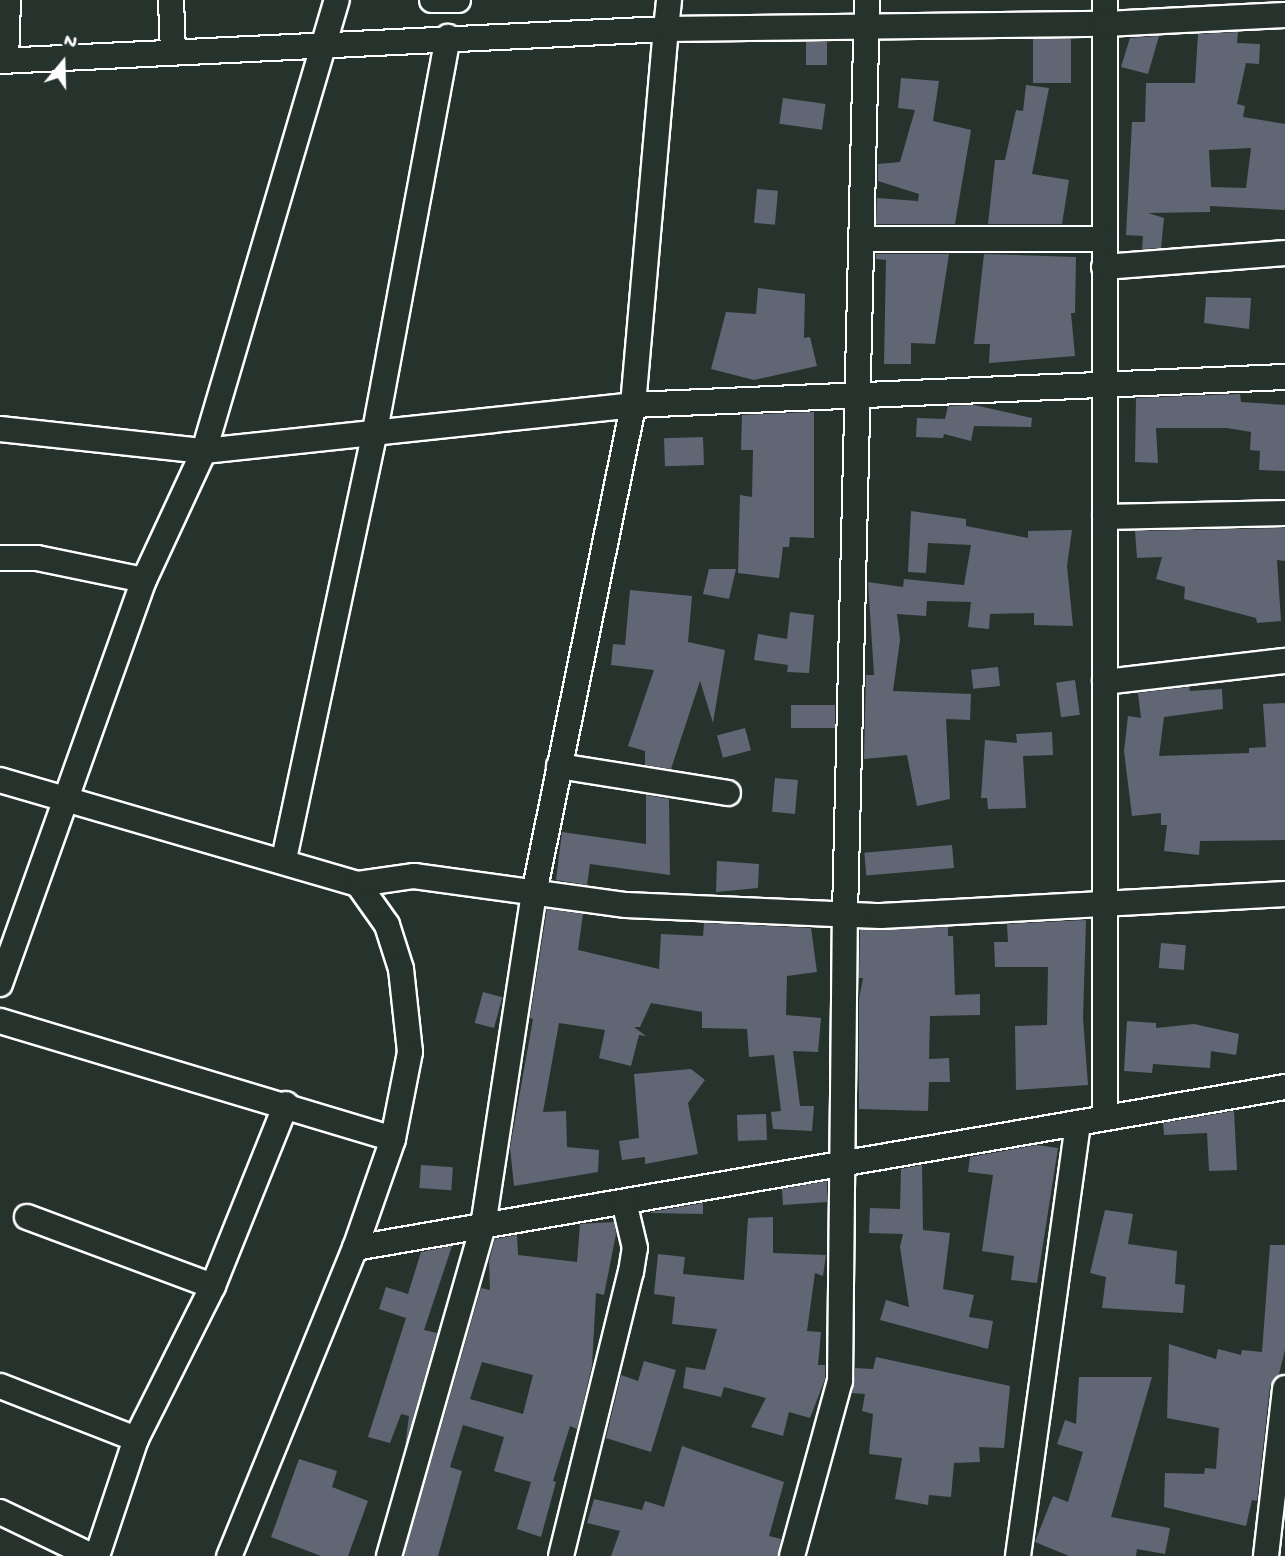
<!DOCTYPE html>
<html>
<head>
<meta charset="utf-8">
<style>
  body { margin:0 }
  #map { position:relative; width:1285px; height:1556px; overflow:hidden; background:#26332d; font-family:"Gochi Hand",sans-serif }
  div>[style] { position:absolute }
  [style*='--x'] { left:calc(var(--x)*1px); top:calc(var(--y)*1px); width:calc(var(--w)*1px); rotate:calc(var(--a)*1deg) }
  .building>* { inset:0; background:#606673; transform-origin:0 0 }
  .roads { filter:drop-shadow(2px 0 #fff) drop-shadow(-2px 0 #fff) drop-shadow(0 2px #fff) drop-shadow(0 -2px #fff) }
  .minor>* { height:24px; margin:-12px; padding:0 12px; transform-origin:12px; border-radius:12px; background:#26332d }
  span { translate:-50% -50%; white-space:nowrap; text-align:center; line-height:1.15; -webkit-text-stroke:7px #26332d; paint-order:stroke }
  .north { position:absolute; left:28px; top:28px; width:70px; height:70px; -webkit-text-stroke:5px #26332d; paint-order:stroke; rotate:19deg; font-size:19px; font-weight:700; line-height:28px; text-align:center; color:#fff }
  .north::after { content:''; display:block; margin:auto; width:24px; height:32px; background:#fff; clip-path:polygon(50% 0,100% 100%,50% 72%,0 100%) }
</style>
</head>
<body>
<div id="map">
  <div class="building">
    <i style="clip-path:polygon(evenodd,1238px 32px,1237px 43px,1260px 44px,1259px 64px,1246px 63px,1237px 104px,1245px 106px,1243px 117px,1285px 124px,1285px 210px,1210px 206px,1210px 212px,1148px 213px,1164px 218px,1161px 248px,1142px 249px,1143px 236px,1126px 235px,1132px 122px,1145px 122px,1146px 83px,1195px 83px,1198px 34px,1238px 32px,1251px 148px,1246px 188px,1211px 187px,1209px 150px,1251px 148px)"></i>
    <i style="clip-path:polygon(1159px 36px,1148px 74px,1121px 67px,1130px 38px)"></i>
    <i style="left:1071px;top:39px;width:44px;height:38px;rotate:90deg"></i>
    <i style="left:806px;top:42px;width:21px;height:23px"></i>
    <i style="clip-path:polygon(901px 78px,939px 81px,933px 121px,971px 130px,955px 224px,876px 224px,877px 198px,918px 201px,919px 194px,878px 181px,878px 164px,900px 162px,915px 110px,898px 108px)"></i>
    <i style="clip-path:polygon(1026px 85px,1049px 88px,1032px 174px,1069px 180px,1062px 224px,988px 224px,995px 160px,1005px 160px,1016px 110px,1023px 111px)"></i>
    <i style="left:783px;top:98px;width:43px;height:26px;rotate:8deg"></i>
    <i style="left:757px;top:189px;width:21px;height:34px;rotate:5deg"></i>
    <i style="clip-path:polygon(876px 254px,949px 254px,935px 344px,911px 343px,911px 364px,884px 364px,886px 260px,876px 259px)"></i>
    <i style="clip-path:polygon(984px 254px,1076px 257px,1075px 313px,1071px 313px,1075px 356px,989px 363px,990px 344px,974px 344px)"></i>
    <i style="clip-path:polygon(758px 288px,805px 294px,804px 338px,810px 337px,817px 366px,754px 380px,711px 369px,726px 312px,756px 314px)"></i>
    <i style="clip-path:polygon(1206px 297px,1251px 298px,1249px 329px,1204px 323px)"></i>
    <i style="clip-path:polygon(1240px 394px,1241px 402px,1285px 405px,1285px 471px,1259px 470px,1260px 451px,1250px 450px,1251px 432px,1227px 428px,1156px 428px,1158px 463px,1135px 462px,1136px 398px)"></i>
    <i style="clip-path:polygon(974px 405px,1032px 418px,1031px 427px,974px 426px,971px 441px,944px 434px,943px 438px,916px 437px,917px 418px,945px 419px,948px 406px)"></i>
    <i style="clip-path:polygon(814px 412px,814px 538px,790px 537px,789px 547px,783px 547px,779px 578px,738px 573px,740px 495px,752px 497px,753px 450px,741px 450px,742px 415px)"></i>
    <i style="left:703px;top:437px;width:28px;height:39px;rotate:88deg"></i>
    <i style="clip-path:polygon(911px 511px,966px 519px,966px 526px,1028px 538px,1028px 531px,1072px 530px,1067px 566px,1073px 626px,1034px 625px,1034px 613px,990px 614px,989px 629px,968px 627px,971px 602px,927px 601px,926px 616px,897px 614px,900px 640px,893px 691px,971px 694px,970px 720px,946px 719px,950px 799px,917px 806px,907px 755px,864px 759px,866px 675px,874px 675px,868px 582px,903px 587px,904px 579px,964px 585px,971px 545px,928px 543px,926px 573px,908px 572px)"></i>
    <i style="clip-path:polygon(1285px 528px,1285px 561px,1277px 560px,1281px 621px,1257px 623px,1256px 618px,1184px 599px,1185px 587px,1156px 579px,1162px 557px,1137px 558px,1135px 531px)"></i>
    <i style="clip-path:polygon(709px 569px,736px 569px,729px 599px,703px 594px)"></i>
    <i style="clip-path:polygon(630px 590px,692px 596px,688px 642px,725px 650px,713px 723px,700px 681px,671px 769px,645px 765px,645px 751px,628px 746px,654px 670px,611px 665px,613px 644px,625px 645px)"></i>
    <i style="clip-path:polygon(790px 612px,814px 615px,809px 673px,787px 672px,788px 665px,754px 660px,758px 634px,787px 639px)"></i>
    <i style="left:998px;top:667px;width:19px;height:27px;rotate:84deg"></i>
    <i style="left:1075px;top:680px;width:35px;height:19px;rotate:82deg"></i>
    <i style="clip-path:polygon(1189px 687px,1190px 691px,1222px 689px,1223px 709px,1164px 717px,1159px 756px,1249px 753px,1249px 748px,1266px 747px,1263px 704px,1285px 703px,1285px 840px,1200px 841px,1199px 855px,1164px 851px,1167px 825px,1161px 825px,1161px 813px,1132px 816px,1124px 751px,1128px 716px,1141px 718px,1138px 693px)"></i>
    <i style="left:835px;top:705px;width:23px;height:44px;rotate:90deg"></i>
    <i style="left:745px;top:728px;width:23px;height:29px;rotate:75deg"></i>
    <i style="clip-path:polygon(1052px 732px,1053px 755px,1023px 756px,1026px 808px,988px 809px,987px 798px,981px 798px,985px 740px,1017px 743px,1016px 734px)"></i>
    <i style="left:775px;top:778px;width:23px;height:34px;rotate:5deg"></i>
    <i style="clip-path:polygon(646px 795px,669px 799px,670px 875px,590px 864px,587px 885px,556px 880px,562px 832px,646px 844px)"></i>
    <i style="left:952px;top:845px;width:23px;height:88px;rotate:85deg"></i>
    <i style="clip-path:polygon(717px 861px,759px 864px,758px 888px,716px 892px)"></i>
    <i style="clip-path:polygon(547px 909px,583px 914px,578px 950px,659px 969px,661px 934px,703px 936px,704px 923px,811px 928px,817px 972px,787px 976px,786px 1015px,821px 1018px,818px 1052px,793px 1051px,800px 1106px,814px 1106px,812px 1131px,773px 1129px,771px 1112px,781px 1111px,774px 1055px,749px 1057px,747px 1029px,702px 1028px,702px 1012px,651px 1003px,640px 1027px,634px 1027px,646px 1036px,639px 1035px,631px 1066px,599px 1058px,605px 1030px,559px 1023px,543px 1112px,566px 1111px,567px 1147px,599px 1150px,598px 1172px,514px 1186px,510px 1148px,533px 1019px,530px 1018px)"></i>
    <i style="clip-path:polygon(1086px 920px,1083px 1018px,1088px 1085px,1016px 1090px,1015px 1026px,1047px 1025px,1048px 967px,995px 967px,994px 942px,1008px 942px,1007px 924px)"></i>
    <i style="clip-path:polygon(948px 927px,948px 936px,953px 936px,955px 995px,980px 994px,980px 1015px,930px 1016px,929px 1059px,949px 1058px,950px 1082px,929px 1082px,928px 1111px,859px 1109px,859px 999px,863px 978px,859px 978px,860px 930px)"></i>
    <i style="left:1161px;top:943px;width:25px;height:25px;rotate:5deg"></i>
    <i style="left:483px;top:992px;width:20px;height:32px;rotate:15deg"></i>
    <i style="clip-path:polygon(1127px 1021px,1156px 1023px,1156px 1028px,1194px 1024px,1239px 1034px,1236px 1055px,1211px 1051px,1210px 1068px,1153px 1064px,1152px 1073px,1124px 1071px)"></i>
    <i style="clip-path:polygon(691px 1069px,705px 1080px,688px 1103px,698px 1154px,645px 1164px,645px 1157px,622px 1160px,619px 1141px,639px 1138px,634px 1074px)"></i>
    <i style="clip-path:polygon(1234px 1111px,1237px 1170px,1209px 1171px,1207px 1133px,1164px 1135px,1163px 1123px)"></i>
    <i style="left:766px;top:1114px;width:26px;height:29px;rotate:88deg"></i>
    <i style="clip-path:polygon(1037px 1145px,1058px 1148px,1037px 1283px,1011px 1280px,1014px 1256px,982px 1251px,993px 1175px,968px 1172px,970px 1157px)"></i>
    <i style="left:421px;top:1165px;width:32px;height:23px;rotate:4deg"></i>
    <i style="clip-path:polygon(922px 1165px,923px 1230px,950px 1233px,943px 1289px,974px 1295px,969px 1317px,993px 1321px,988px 1349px,880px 1320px,886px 1300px,909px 1307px,900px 1247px,903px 1234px,869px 1233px,870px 1208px,900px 1209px,901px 1169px)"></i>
    <i style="clip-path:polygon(827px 1181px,827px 1202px,783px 1205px,782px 1189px)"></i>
    <i style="clip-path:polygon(703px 1203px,703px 1214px,651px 1213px,651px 1212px)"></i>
    <i style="clip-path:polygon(1105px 1210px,1133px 1214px,1128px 1244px,1177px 1251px,1175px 1284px,1185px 1285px,1183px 1313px,1102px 1308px,1106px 1277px,1090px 1273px)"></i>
    <i style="clip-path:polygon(773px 1217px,773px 1253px,826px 1255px,823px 1276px,815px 1273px,807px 1331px,821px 1332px,818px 1365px,825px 1365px,825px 1379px,810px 1418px,789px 1412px,783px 1436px,751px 1427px,766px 1398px,724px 1387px,721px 1397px,683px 1388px,686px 1367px,705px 1370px,717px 1329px,672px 1324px,675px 1297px,654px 1294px,658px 1254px,685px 1257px,683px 1274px,744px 1280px,748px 1218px)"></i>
    <i style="clip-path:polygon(evenodd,614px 1222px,616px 1234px,604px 1295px,596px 1293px,592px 1366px,577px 1429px,570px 1426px,553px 1481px,556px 1482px,541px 1537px,517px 1529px,531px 1482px,494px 1471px,504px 1437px,463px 1425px,450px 1467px,462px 1471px,438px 1556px,404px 1556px,481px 1288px,490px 1290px,489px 1261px,495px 1239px,517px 1235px,518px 1255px,577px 1262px,580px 1224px,614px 1222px,482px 1362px,533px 1375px,523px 1414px,470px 1399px,482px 1362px)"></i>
    <i style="clip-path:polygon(1270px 1245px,1285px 1245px,1285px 1350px,1279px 1374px,1270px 1386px,1257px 1501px,1252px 1500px,1246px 1526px,1164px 1507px,1165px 1473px,1204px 1474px,1205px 1468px,1216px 1469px,1219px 1428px,1167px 1418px,1169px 1344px,1216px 1359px,1218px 1349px,1241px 1355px,1242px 1350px,1262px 1352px)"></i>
    <i style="clip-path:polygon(452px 1246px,424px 1330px,437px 1333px,405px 1447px,409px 1416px,401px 1414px,390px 1443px,368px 1437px,406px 1318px,379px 1309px,386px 1287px,408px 1294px,421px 1252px)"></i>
    <i style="clip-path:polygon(876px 1357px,1010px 1386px,1004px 1448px,979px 1447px,980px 1462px,954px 1463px,951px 1497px,929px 1495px,928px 1505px,895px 1499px,902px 1458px,869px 1454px,873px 1414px,862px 1411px,865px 1394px,852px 1393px,855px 1368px,873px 1369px)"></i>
    <i style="clip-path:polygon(644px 1361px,676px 1370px,651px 1452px,606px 1438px,621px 1375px,638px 1381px)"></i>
    <i style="clip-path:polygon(1079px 1377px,1152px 1377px,1111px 1517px,1170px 1528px,1165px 1554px,1137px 1549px,1136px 1556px,1069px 1556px,1035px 1542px,1053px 1496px,1068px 1502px,1083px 1452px,1057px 1444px,1065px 1420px,1076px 1424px)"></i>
    <i style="clip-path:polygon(682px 1446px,784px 1482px,769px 1536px,781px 1539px,778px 1556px,611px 1556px,620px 1531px,587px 1523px,594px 1499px,642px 1510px,645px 1501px,664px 1507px)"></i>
    <i style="clip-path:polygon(299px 1459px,337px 1471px,332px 1487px,368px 1501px,348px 1556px,321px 1556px,271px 1537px)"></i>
  </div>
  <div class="roads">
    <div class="minor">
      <i style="--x:171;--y:0;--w:51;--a:87.8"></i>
      <i style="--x:432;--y:0;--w:26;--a:0"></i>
      <i style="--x:1105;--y:0;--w:1118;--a:90"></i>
      <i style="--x:6;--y:60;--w:60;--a:-88.1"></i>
      <i style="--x:0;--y:61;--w:667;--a:-2.75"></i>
      <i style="--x:666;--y:29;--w:29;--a:-84"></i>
      <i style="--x:861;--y:239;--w:243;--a:0"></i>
      <i style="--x:1104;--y:267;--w:182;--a:-4.4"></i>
      <i style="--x:0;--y:429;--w:205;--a:6.2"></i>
      <i style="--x:204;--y:451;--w:431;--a:-6.1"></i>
      <i style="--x:633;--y:405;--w:653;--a:-2.46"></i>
      <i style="--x:1105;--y:517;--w:180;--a:-1.3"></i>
      <i style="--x:0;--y:558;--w:37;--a:0"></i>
      <i style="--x:37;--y:558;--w:109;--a:11.6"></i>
      <i style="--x:1105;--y:682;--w:181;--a:-6.7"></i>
      <i style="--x:559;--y:766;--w:171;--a:9.1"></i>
      <i style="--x:0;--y:780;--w:373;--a:16.2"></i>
      <i style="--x:358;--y:884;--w:50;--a:54.7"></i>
      <i style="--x:387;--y:925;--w:46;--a:72.3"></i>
      <i style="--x:401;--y:969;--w:83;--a:83.8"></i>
      <i style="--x:410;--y:1052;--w:89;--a:101.1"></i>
      <i style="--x:393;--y:1139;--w:115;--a:109.2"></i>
      <i style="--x:355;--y:1248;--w:333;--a:112.2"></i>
      <i style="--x:284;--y:859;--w:432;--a:-78"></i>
      <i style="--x:374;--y:436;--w:406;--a:-79.5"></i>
      <i style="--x:358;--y:884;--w:57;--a:-8.1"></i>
      <i style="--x:414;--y:876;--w:214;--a:7.8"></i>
      <i style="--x:626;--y:905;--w:255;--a:2.5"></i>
      <i style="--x:881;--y:916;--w:405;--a:-3.1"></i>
      <i style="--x:0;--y:984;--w:429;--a:-70.4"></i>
      <i style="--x:144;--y:580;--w:142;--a:-65.1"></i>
      <i style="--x:204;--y:451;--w:470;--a:-73.6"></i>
      <i style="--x:0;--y:1021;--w:410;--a:16.7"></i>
      <i style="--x:27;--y:1217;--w:198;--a:20.4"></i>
      <i style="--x:355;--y:1248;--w:944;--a:-9.82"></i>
      <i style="--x:0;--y:1386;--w:146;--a:21.3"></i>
      <i style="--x:0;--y:1512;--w:102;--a:25.6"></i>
      <i style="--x:97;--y:1556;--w:123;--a:-71.6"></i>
      <i style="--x:136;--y:1439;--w:171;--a:-63.3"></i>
      <i style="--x:213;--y:1286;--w:196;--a:-68.1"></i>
      <i style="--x:389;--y:1556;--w:343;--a:-74.1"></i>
      <i style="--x:483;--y:1226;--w:337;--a:-81.3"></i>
      <i style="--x:534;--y:893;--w:498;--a:-78.5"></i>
      <i style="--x:633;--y:405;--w:377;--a:-85"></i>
      <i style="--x:666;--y:29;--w:439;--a:-0.7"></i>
      <i style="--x:1105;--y:24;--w:180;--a:-2.9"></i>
      <i style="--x:561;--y:1556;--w:292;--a:-76.2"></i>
      <i style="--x:631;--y:1272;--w:24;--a:-81"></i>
      <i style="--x:635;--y:1248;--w:47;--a:-103.4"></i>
      <i style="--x:792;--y:1556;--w:181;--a:-74.7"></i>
      <i style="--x:840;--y:1381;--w:467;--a:-89.4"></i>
      <i style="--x:845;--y:914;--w:914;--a:-88.62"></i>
      <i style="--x:1018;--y:1556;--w:437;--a:-82.1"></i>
      <i style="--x:1266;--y:1556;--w:169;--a:-83.5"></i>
    </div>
  </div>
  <div class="north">N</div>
</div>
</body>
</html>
